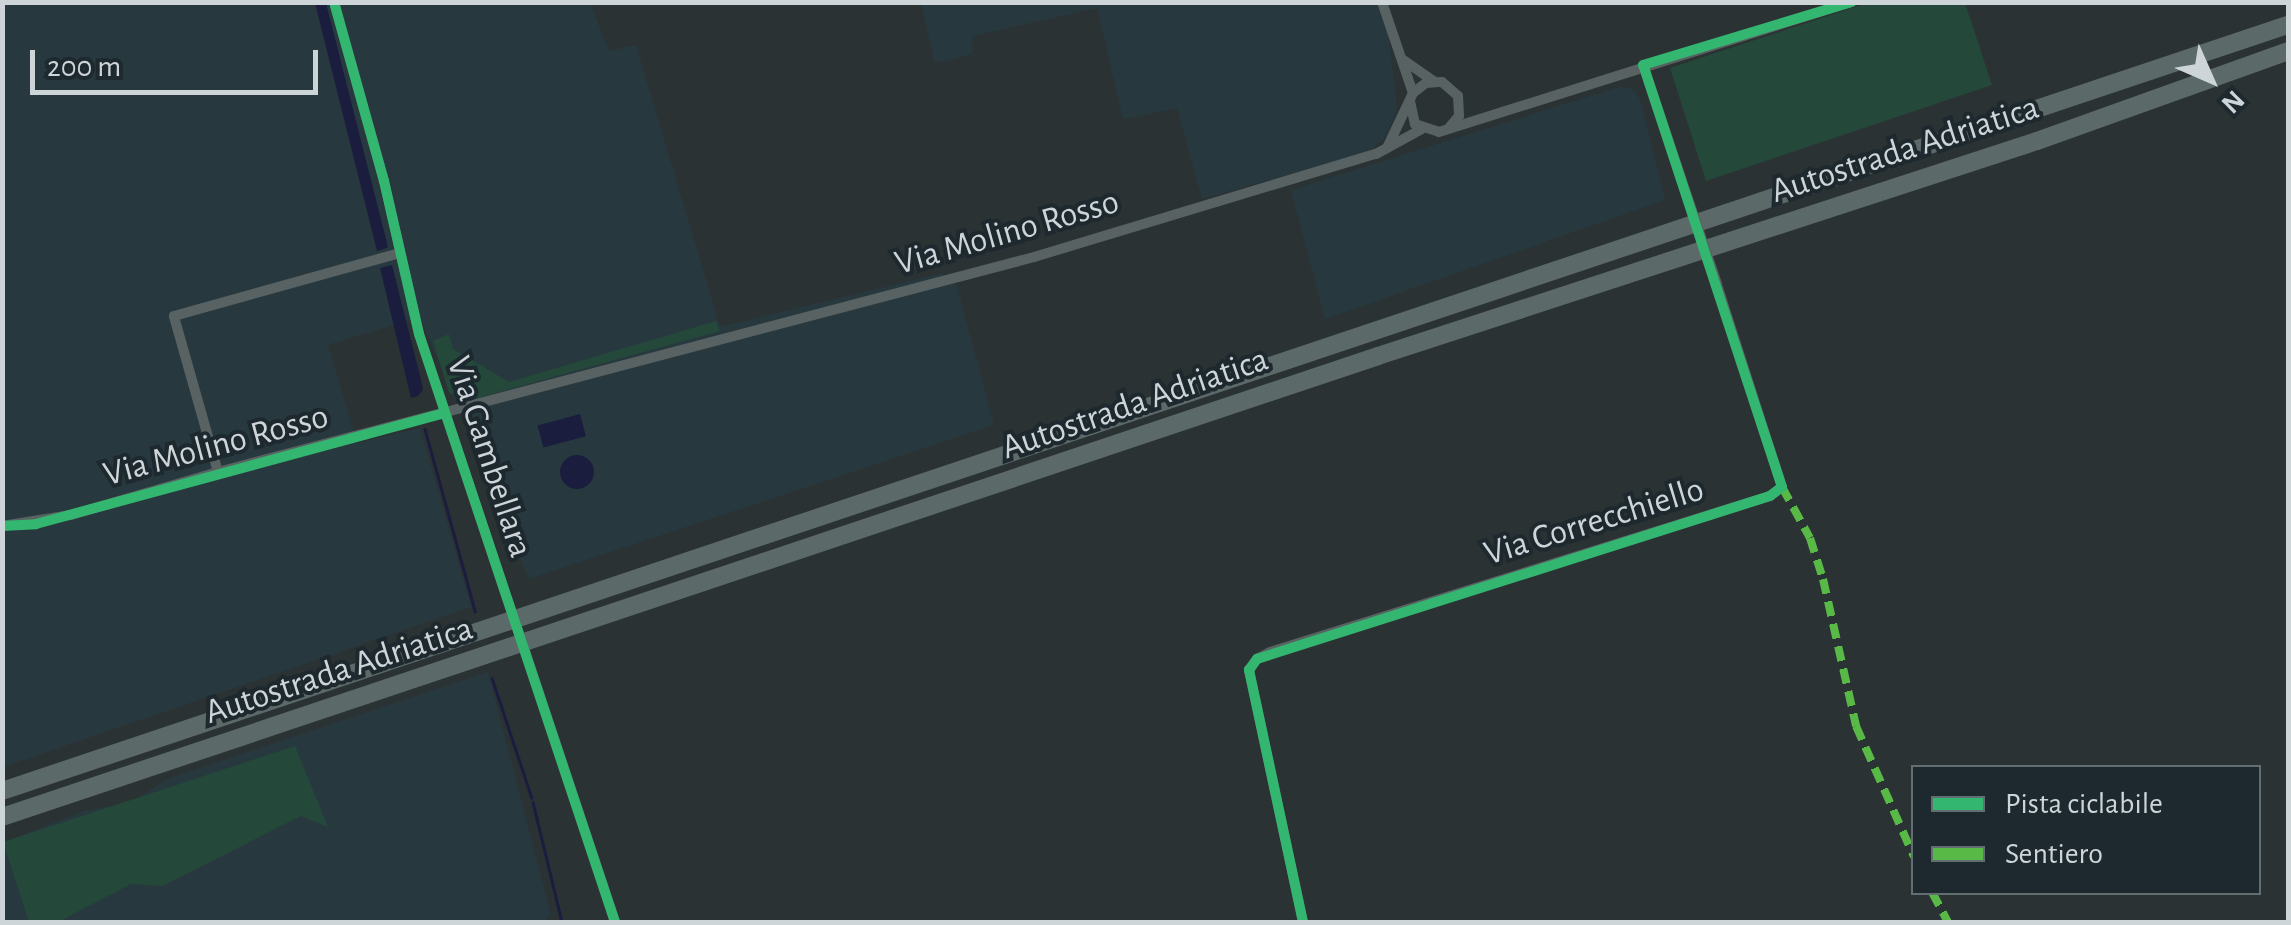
<!DOCTYPE html>
<html>
<head>
<meta charset="utf-8">
<style>
  body { margin:0 }
  #map { position:relative; width:2291px; height:925px; overflow:hidden; background:#2b3234; font-family:"Alegreya Sans",sans-serif }
  div>[style] { position:absolute }
  [style*='--x'] { left:calc(var(--x)*1px); top:calc(var(--y)*1px); width:calc(var(--w)*1px); rotate:calc(var(--a)*1deg) }
  .built>* { inset:0; background:#27393f }
  .green>* { inset:0; background:#244839 }
  .water>* { inset:0; background:#1b1d3e; transform-origin:0 0 }
  .round { border-radius:50% }
  .stream>* { height:2.5px; margin:-1.25px; padding:0 1.25px; transform-origin:1.25px; border-radius:1.25px; background:#1b1d3e }
  .minor>* { height:10px; margin:-5px; padding:0 5px; transform-origin:5px; border-radius:5px; background:#596262 }
  .motorway>* { height:18px; margin:-9px; padding:0 9px; transform-origin:9px; border-radius:9px; background:#5c6969 }
  .minor-bridge>* { height:10px; margin:-5px; padding:0 5px; transform-origin:5px; border-radius:5px; background:#596262 }
  .quiet>* { height:8px; margin-top:-4px; transform-origin:0; background:repeating-linear-gradient(90deg,#58b947 0 15px,transparent 0 23px) }
  .cycleway>* { height:10px; margin:-5px; padding:0 5px; transform-origin:5px; border-radius:5px; background:#33b770 }
  span { translate:-50% -50%; white-space:nowrap; text-align:center; line-height:1.15; -webkit-text-stroke:8px #1d292e; paint-order:stroke }
  .street-label { font-size:35px; color:#cdd5d8 }
  .frame { position:absolute; inset:0; border:5px solid #cdd5d8; pointer-events:none }
  .legend { position:absolute; left:1911px; top:765px; width:350px; height:130px; box-sizing:border-box; background:#1d292e; border:2px solid #636e72; margin:0; padding:12px 18px; list-style:none; font-size:30px; color:#cdd5d8 }
  .legend li { display:flex; align-items:center; gap:20px; height:50px }
  .legend b { width:50px; border:2px solid #636e72 }
  .north { position:absolute; left:2161px; top:30px; width:100px; height:100px; -webkit-text-stroke:8px #1d292e; paint-order:stroke; rotate:135deg; font-size:28px; font-weight:700; line-height:40px; text-align:center; color:#cdd5d8 }
  .north::after { content:''; display:block; margin:auto; width:35px; height:45px; background:#cdd5d8; clip-path:polygon(50% 0,100% 100%,50% 72%,0 100%) }
  .scale { position:absolute; left:30px; top:50px; width:288px; height:45px; box-sizing:border-box; border:5px solid #cdd5d8; border-top:0; padding-left:12px; font-size:30px; line-height:35px; white-space:nowrap; color:#cdd5d8; -webkit-text-stroke:8px #1d292e; paint-order:stroke }
</style>
</head>
<body>
<div id="map">
  <div class="built">
    <i style="clip-path:polygon(3px 3px,590px 3px,609px 51px,636px 45px,720px 327px,943px 273px,946px 286px,956px 283px,994px 425px,529px 579px,420px 317px,328px 345px,357px 443px,420px 428px,471px 607px,3px 767px)"></i>
    <i style="clip-path:polygon(921px 3px,1385px 3px,1397px 110px,1384px 139px,1366px 153px,1202px 199px,1177px 108px,1123px 119px,1097px 8px,973px 36px,972px 54px,935px 63px)"></i>
    <i style="clip-path:polygon(1619px 87px,1633px 89px,1640px 99px,1665px 200px,1325px 319px,1291px 190px)"></i>
    <i style="clip-path:polygon(488px 672px,551px 915px,542px 922px,3px 922px,2px 843px,84px 811px,132px 802px,167px 779px)"></i>
  </div>
  <div class="green">
    <i style="clip-path:polygon(1870px 2px,1965px 3px,1992px 85px,1706px 181px,1670px 68px)"></i>
    <i style="clip-path:polygon(716px 321px,720px 331px,470px 400px,449px 393px,433px 341px,449px 334px,453px 349px,509px 382px)"></i>
    <i style="clip-path:polygon(295px 746px,328px 827px,301px 816px,162px 886px,131px 884px,58px 922px,29px 922px,3px 842px)"></i>
  </div>
  <div class="water">
    <i style="clip-path:polygon(315px 3px,326px 3px,388px 247px,384px 249px,377px 251px)"></i>
    <i style="clip-path:polygon(392px 265px,421px 380px,423px 390px,418px 396px,411px 398px,380px 268px)"></i>
    <i style="left:580px;top:414px;width:23px;height:44px;rotate:75deg"></i>
    <i class="round" style="left:560px;top:455px;width:34px;height:34px"></i>
  </div>
  <div class="stream">
    <i style="--x:425;--y:429;--w:189;--a:74.6"></i>
    <i style="--x:492;--y:678;--w:126;--a:71.6"></i>
    <i style="--x:533;--y:802;--w:123;--a:76.4"></i>
  </div>
  <div class="minor">
    <i style="--x:334;--y:2;--w:186;--a:74.4"></i>
    <i style="--x:384;--y:181;--w:157;--a:77.1"></i>
    <i style="--x:419;--y:334;--w:278;--a:71.6"></i>
    <i style="--x:1382;--y:2;--w:96;--a:71.2"></i>
    <i style="--x:1402;--y:59;--w:39;--a:35"></i>
    <i style="--x:1643;--y:65;--w:122;--a:71.4"></i>
    <i style="--x:1410;--y:101;--w:24;--a:78"></i>
    <i style="--x:1415;--y:124;--w:25;--a:18"></i>
    <i style="--x:1439;--y:132;--w:433;--a:-17.5"></i>
    <i style="--x:1387;--y:148;--w:61;--a:-64.7"></i>
    <i style="--x:1413;--y:93;--w:16;--a:-38"></i>
    <i style="--x:1426;--y:83;--w:16;--a:-4"></i>
    <i style="--x:1442;--y:82;--w:21;--a:41"></i>
    <i style="--x:1458;--y:96;--w:20;--a:87"></i>
    <i style="--x:1459;--y:116;--w:16;--a:130"></i>
    <i style="--x:218;--y:472;--w:162;--a:-105.8"></i>
    <i style="--x:174;--y:316;--w:234;--a:-15.6"></i>
    <i style="--x:2;--y:526;--w:70;--a:-9.1"></i>
    <i style="--x:71;--y:515;--w:153;--a:-16.3"></i>
    <i style="--x:218;--y:472;--w:844;--a:-14.76"></i>
    <i style="--x:1034;--y:257;--w:357;--a:-16.8"></i>
    <i style="--x:1376;--y:154;--w:52;--a:-28.5"></i>
    <i style="--x:526;--y:654;--w:282;--a:71.6"></i>
    <i style="--x:1303;--y:922;--w:258;--a:-102.1"></i>
    <i style="--x:1249;--y:670;--w:14;--a:-54"></i>
    <i style="--x:1257;--y:659;--w:15;--a:-28"></i>
    <i style="--x:1270;--y:652;--w:524;--a:-17.33"></i>
    <i style="--x:1770;--y:496;--w:15;--a:-37"></i>
    <i style="--x:1782;--y:487;--w:213;--a:-107.8"></i>
  </div>
  <div class="motorway">
    <i style="--x:2;--y:791;--w:2411;--a:-18.53"></i>
    <i style="--x:2;--y:817;--w:1451;--a:-18.52"></i>
    <i style="--x:1378;--y:356;--w:693;--a:-18.07"></i>
    <i style="--x:2037;--y:141;--w:267;--a:-19.7"></i>
  </div>
  <div class="minor-bridge">
    <i style="--x:1682;--y:181;--w:109;--a:71.2"></i>
    <i style="--x:507;--y:598;--w:59;--a:71.3"></i>
  </div>
  <div class="quiet">
    <i style="--x:1782;--y:487;--w:58;--a:61.2"></i>
    <i style="--x:1810;--y:538;--w:43;--a:72.4"></i>
    <i style="--x:1823;--y:579;--w:151;--a:77.3"></i>
    <i style="--x:1856;--y:726;--w:143;--a:66.1"></i>
    <i style="--x:1932;--y:892;--w:34;--a:62"></i>
  </div>
  <div class="cycleway">
    <i style="--x:334;--y:2;--w:186;--a:74.4"></i>
    <i style="--x:384;--y:181;--w:157;--a:77.1"></i>
    <i style="--x:419;--y:334;--w:620;--a:71.57"></i>
    <i style="--x:2;--y:526;--w:34;--a:-3"></i>
    <i style="--x:36;--y:524;--w:423;--a:-15.2"></i>
    <i style="--x:1303;--y:922;--w:258;--a:-102.1"></i>
    <i style="--x:1249;--y:670;--w:14;--a:-54"></i>
    <i style="--x:1257;--y:659;--w:538;--a:-17.63"></i>
    <i style="--x:1770;--y:496;--w:15;--a:-37"></i>
    <i style="--x:1782;--y:487;--w:444;--a:-108.2"></i>
    <i style="--x:1643;--y:65;--w:218;--a:-16.8"></i>
  </div>
  <div class="street-label">
    <span style="left:1905px;top:150px;rotate:-18deg">Autostrada Adriatica</span>
    <span style="left:1007px;top:233px;rotate:-16deg">Via Molino Rosso</span>
    <span style="left:1135px;top:404px;rotate:-19deg">Autostrada Adriatica</span>
    <span style="left:216px;top:446px;rotate:-15deg">Via Molino Rosso</span>
    <span style="left:489px;top:457px;rotate:72deg">Via Gambellara</span>
    <span style="left:1594px;top:522px;rotate:-17deg">Via Correcchiello</span>
    <span style="left:339px;top:671px;rotate:-18deg">Autostrada Adriatica</span>
  </div>
  <div class="frame"></div>
  <ul class="legend">
  <li><b style="height:12px;background:#33b770"></b>Pista ciclabile</li>
  <li><b style="height:12px;background:#58b947"></b>Sentiero</li>
  </ul>
  <div class="north">N</div>
  <div class="scale">200 m</div>
</div>
</body>
</html>
